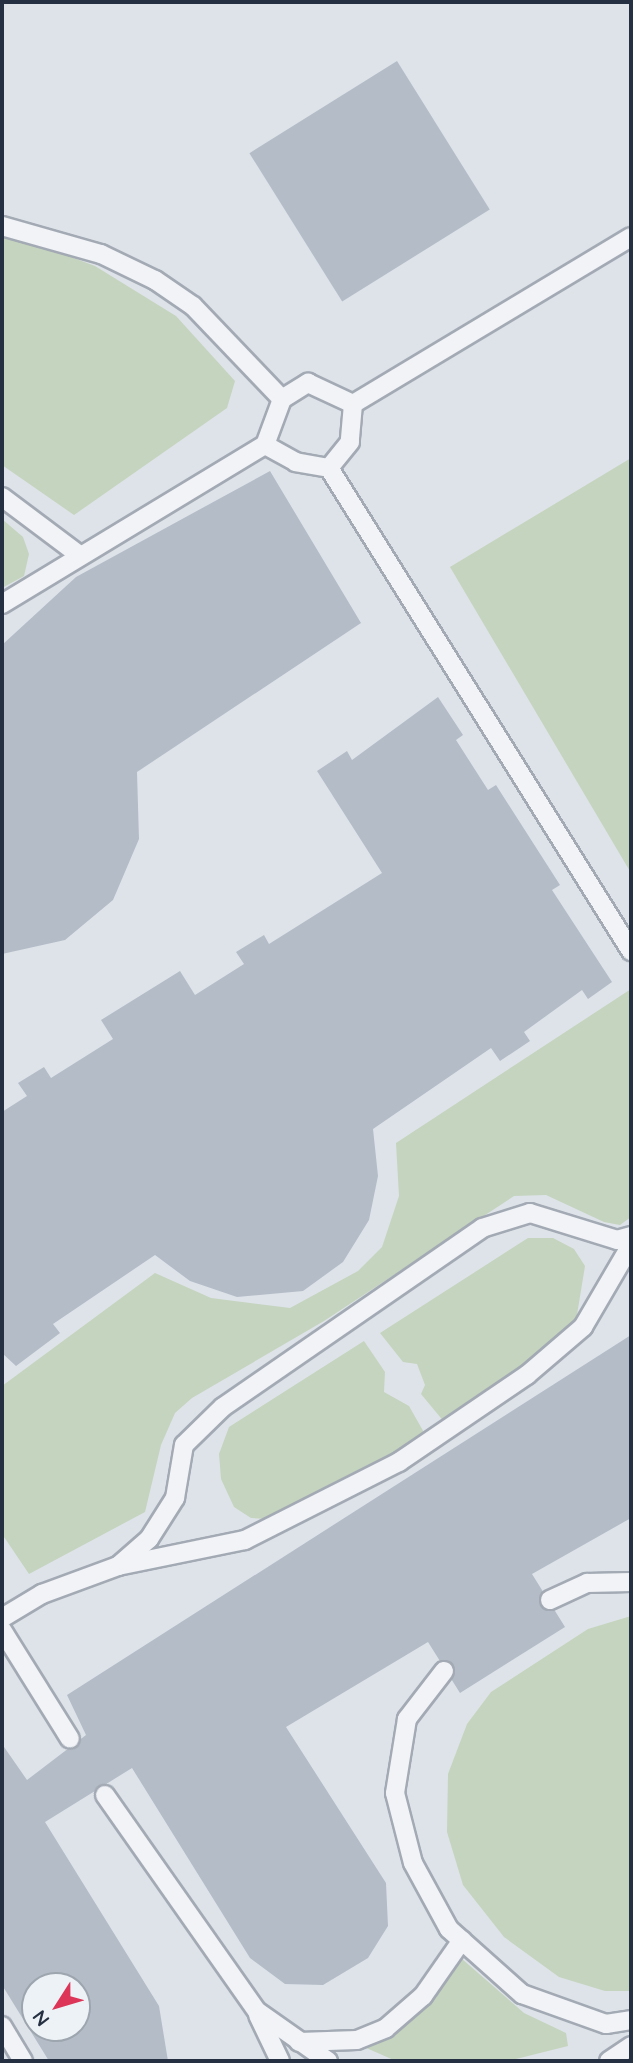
<!DOCTYPE html>
<html>
<head>
<meta charset="utf-8">
<style>
	body { margin:0 }
	#map { position:relative; width:633px; height:2063px; overflow:hidden; background:#dee3e9; font-family:Quicksand,sans-serif }
	div>[style] { position:absolute }
	[style*='--x'] { left:calc(var(--x)*1px); top:calc(var(--y)*1px); width:calc(var(--w)*1px); rotate:calc(var(--a)*1deg) }
	.green>* { inset:0; background:#c5d4be }
	.building>* { inset:0; background:#b4bcc7; transform-origin:0 0 }
	.roads { filter:drop-shadow(2px 0 #a3aab4) drop-shadow(-2px 0 #a3aab4) drop-shadow(0 2px #a3aab4) drop-shadow(0 -2px #a3aab4) }
	.service>* { height:18px; margin:-9px; padding:0 9px; transform-origin:9px; border-radius:9px; background:#f1f3f7 }
	span { translate:-50% -50%; white-space:nowrap; text-align:center; line-height:1.15; -webkit-text-stroke:6px #edf2f6; paint-order:stroke }
	.frame { position:absolute; inset:0; border:4px solid #253142; pointer-events:none }
	.north { position:absolute; left:21px; top:1972px; width:70px; height:70px; box-sizing:border-box; background:#edf2f6; border:2px solid #9da5ae; border-radius:50%; rotate:233deg; font-size:19px; font-weight:700; line-height:28px; text-align:center; color:#253142 }
	.north::after { content:''; display:block; margin:auto; width:24px; height:32px; background:#dc3558; clip-path:polygon(50% 0,100% 100%,50% 72%,0 100%) }
</style>
</head>
<body>
<div id="map">
	<div class="green">
		<div style="clip-path:polygon(2px 231px,95px 266px,176px 316px,235px 381px,227px 408px,74px 515px,2px 465px)"></div>
		<div style="clip-path:polygon(631px 458px,631px 873px,450px 567px)"></div>
		<div style="clip-path:polygon(2px 519px,23px 537px,29px 554px,24px 576px,2px 588px)"></div>
		<div style="clip-path:polygon(631px 989px,631px 1217px,620px 1225px,604px 1222px,546px 1195px,514px 1196px,324px 1321px,192px 1398px,175px 1413px,161px 1445px,145px 1512px,29px 1574px,2px 1534px,2px 1386px,155px 1273px,211px 1298px,290px 1308px,358px 1271px,382px 1247px,399px 1196px,396px 1143px)"></div>
		<div style="clip-path:polygon(528px 1238px,553px 1238px,574px 1249px,585px 1266px,575px 1327px,445px 1423px,421px 1394px,425px 1385px,417px 1364px,403px 1362px,380px 1333px)"></div>
		<div style="clip-path:polygon(364px 1341px,385px 1372px,384px 1392px,409px 1406px,426px 1436px,283px 1520px,251px 1518px,234px 1507px,221px 1479px,219px 1454px,229px 1427px)"></div>
		<div style="clip-path:polygon(631px 1616px,631px 1991px,605px 1991px,559px 1977px,504px 1937px,463px 1885px,447px 1832px,448px 1774px,467px 1724px,491px 1692px,588px 1629px)"></div>
		<div style="clip-path:polygon(454px 1952px,524px 2013px,566px 2033px,568px 2046px,508px 2061px,396px 2061px,355px 2043px,409px 2011px)"></div>
	</div>
	<div class="building">
		<div style="left:397px;top:61px;width:175px;height:174px;rotate:58deg"></div>
		<div style="clip-path:polygon(270px 471px,361px 623px,137px 772px,139px 839px,113px 900px,65px 940px,2px 954px,2px 645px,76px 577px)"></div>
		<div style="clip-path:polygon(438px 697px,463px 735px,456px 740px,488px 790px,496px 785px,560px 885px,552px 890px,612px 982px,588px 999px,582px 990px,524px 1032px,530px 1041px,500px 1061px,491px 1048px,373px 1129px,378px 1176px,369px 1220px,343px 1262px,303px 1291px,237px 1297px,190px 1281px,155px 1255px,53px 1324px,60px 1333px,16px 1366px,2px 1353px,2px 1112px,27px 1096px,18px 1083px,44px 1067px,51px 1078px,113px 1039px,101px 1020px,180px 971px,195px 995px,244px 964px,236px 952px,264px 935px,269px 944px,382px 873px,317px 771px,347px 751px,352px 760px)"></div>
		<div style="clip-path:polygon(evenodd,631px 1335px,631px 1518px,532px 1574px,565px 1627px,460px 1693px,428px 1642px,286px 1727px,386px 1883px,388px 1926px,368px 1958px,323px 1985px,285px 1984px,250px 1958px,132px 1768px,45px 1822px,159px 2006px,168px 2061px,49px 2061px,2px 1985px,2px 1744px,27px 1780px,86px 1735px,67px 1695px,631px 1335px,35px 1986px,77px 1986px,77px 2028px,35px 2028px,35px 1986px)"></div>
	</div>
	<div class="roads">
		<div class="service">
			<div style="--x:2;--y:226;--w:103;--a:15.8"></div>
			<div style="--x:101;--y:254;--w:60;--a:25.7"></div>
			<div style="--x:155;--y:280;--w:46;--a:34.4"></div>
			<div style="--x:193;--y:306;--w:129;--a:46.3"></div>
			<div style="--x:353;--y:404;--w:324;--a:-31"></div>
			<div style="--x:329;--y:468;--w:570;--a:57.98"></div>
			<div style="--x:2;--y:497;--w:95;--a:36.9"></div>
			<div style="--x:2;--y:604;--w:307;--a:-31.2"></div>
			<div style="--x:265;--y:445;--w:49;--a:-69.7"></div>
			<div style="--x:282;--y:399;--w:31;--a:-32"></div>
			<div style="--x:308;--y:383;--w:50;--a:25"></div>
			<div style="--x:353;--y:404;--w:38;--a:95"></div>
			<div style="--x:350;--y:442;--w:33;--a:129"></div>
			<div style="--x:329;--y:468;--w:34;--a:-170"></div>
			<div style="--x:296;--y:462;--w:35;--a:-151"></div>
			<div style="--x:118;--y:1566;--w:41;--a:-41.1"></div>
			<div style="--x:149;--y:1539;--w:49;--a:-57.6"></div>
			<div style="--x:175;--y:1498;--w:54;--a:-80.4"></div>
			<div style="--x:184;--y:1445;--w:54;--a:-44.3"></div>
			<div style="--x:223;--y:1407;--w:315;--a:-34.6"></div>
			<div style="--x:482;--y:1228;--w:50;--a:-17.4"></div>
			<div style="--x:530;--y:1213;--w:91;--a:17.2"></div>
			<div style="--x:617;--y:1240;--w:15;--a:-16"></div>
			<div style="--x:550;--y:1600;--w:41;--a:-24.7"></div>
			<div style="--x:587;--y:1583;--w:44;--a:-1.3"></div>
			<div style="--x:2;--y:1618;--w:47;--a:-31"></div>
			<div style="--x:42;--y:1594;--w:81;--a:-20.2"></div>
			<div style="--x:118;--y:1566;--w:130;--a:-11.6"></div>
			<div style="--x:245;--y:1540;--w:173;--a:-26.9"></div>
			<div style="--x:399;--y:1462;--w:155;--a:-34.2"></div>
			<div style="--x:527;--y:1375;--w:74;--a:-40.6"></div>
			<div style="--x:583;--y:1327;--w:95;--a:-59.7"></div>
			<div style="--x:2;--y:1630;--w:128;--a:58"></div>
			<div style="--x:444;--y:1671;--w:61;--a:127.6"></div>
			<div style="--x:407;--y:1719;--w:75;--a:99.2"></div>
			<div style="--x:395;--y:1793;--w:72;--a:75.6"></div>
			<div style="--x:413;--y:1863;--w:75;--a:61.4"></div>
			<div style="--x:449;--y:1929;--w:98;--a:41.7"></div>
			<div style="--x:522;--y:1994;--w:89;--a:19.7"></div>
			<div style="--x:606;--y:2024;--w:25;--a:-9"></div>
			<div style="--x:105;--y:1795;--w:264;--a:54.9"></div>
			<div style="--x:257;--y:2011;--w:87;--a:35.2"></div>
			<div style="--x:258;--y:2015;--w:51;--a:64.4"></div>
			<div style="--x:2;--y:2026;--w:41;--a:59"></div>
			<div style="--x:299;--y:2042;--w:58;--a:-2"></div>
			<div style="--x:357;--y:2040;--w:31;--a:-22"></div>
			<div style="--x:386;--y:2028;--w:49;--a:-40.9"></div>
			<div style="--x:423;--y:1996;--w:68;--a:-55.1"></div>
			<div style="--x:609;--y:2061;--w:27;--a:-34"></div>
		</div>
	</div>
	<div class="frame"></div>
	<div class="north">N</div>
</div>
</body>
</html>
